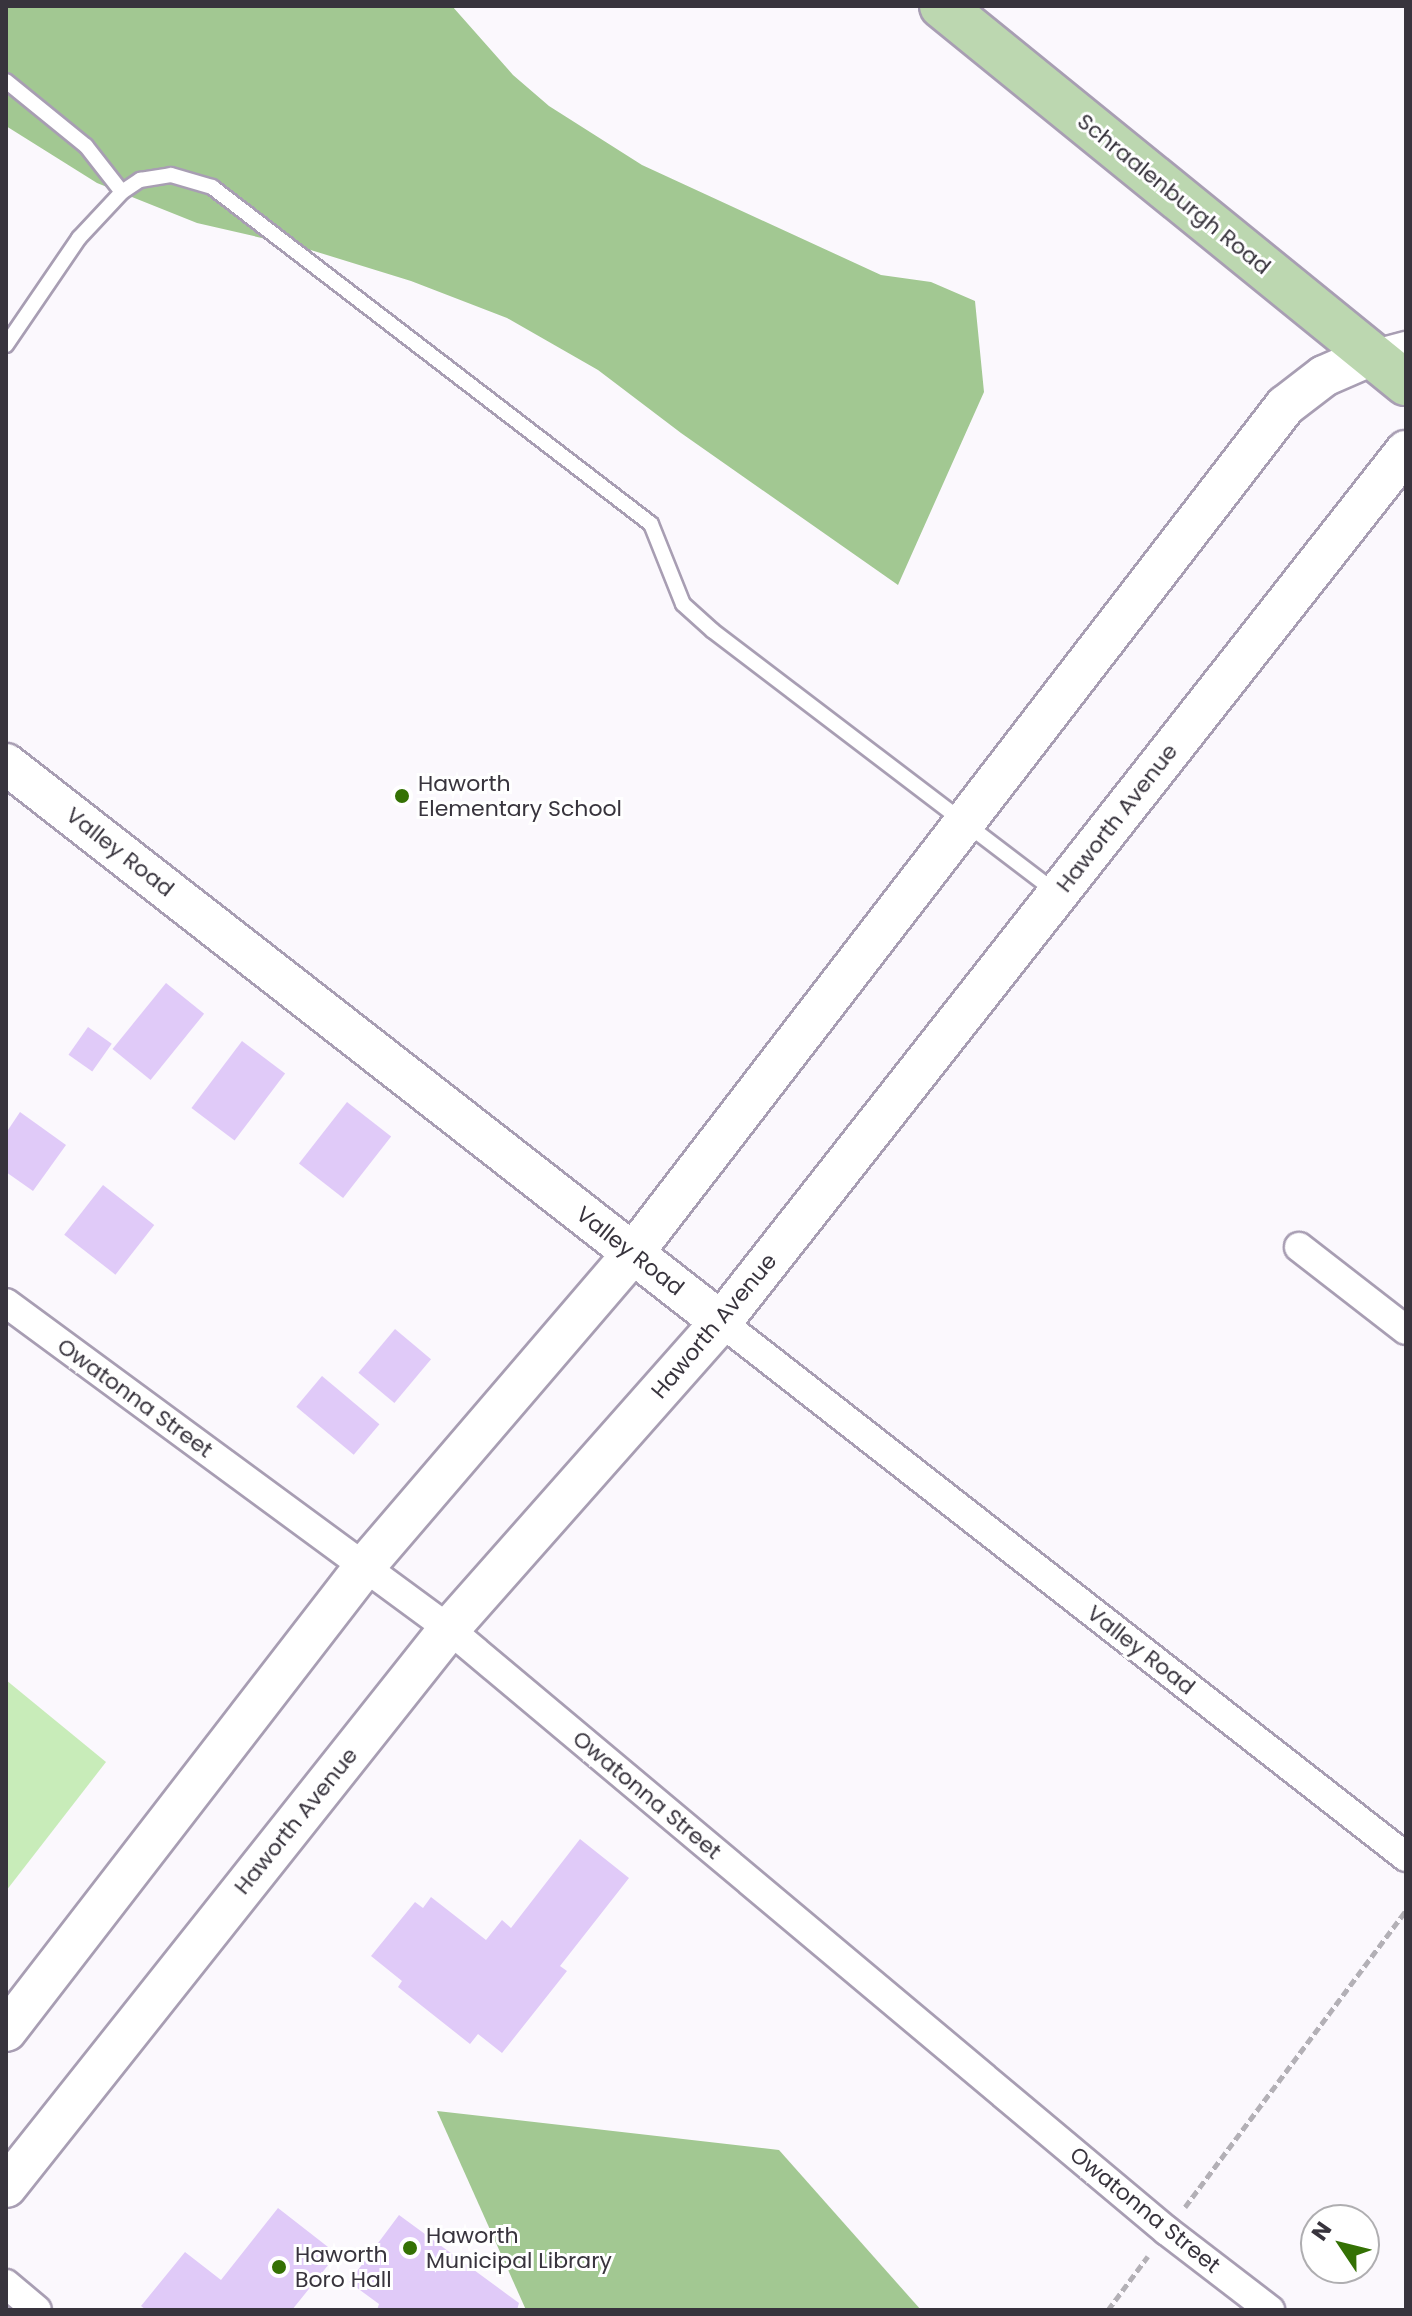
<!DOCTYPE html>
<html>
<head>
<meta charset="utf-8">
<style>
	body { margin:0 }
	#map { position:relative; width:1412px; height:2316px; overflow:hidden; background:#fbf8fd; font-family:Poppins,sans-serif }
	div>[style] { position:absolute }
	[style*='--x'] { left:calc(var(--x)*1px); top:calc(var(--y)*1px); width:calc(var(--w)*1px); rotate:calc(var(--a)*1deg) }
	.green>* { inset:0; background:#c8ecb9 }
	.forest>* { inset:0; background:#a2c892 }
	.building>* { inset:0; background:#e0caf8; transform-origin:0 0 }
	.path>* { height:5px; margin-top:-2.5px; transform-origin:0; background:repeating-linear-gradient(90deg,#b3b0b6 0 8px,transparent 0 12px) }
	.roads { filter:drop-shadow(2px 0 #a89eb3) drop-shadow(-2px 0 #a89eb3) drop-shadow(0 2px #a89eb3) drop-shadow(0 -2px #a89eb3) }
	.lane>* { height:14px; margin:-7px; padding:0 7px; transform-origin:7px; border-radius:7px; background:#fff }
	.street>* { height:28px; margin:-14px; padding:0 14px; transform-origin:14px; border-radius:14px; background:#fff }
	.secondary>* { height:40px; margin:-20px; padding:0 20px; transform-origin:20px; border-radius:20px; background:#fff }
	.primary>* { height:44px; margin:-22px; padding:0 22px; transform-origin:22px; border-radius:22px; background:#bcd7b0 }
	.dots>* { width:22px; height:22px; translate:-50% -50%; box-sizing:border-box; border:4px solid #fff; border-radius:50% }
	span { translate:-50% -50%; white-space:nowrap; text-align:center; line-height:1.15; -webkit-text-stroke:6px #fff; paint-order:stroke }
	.street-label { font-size:22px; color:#38343d }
	.poi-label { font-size:22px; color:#38343d }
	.left { translate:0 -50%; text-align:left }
	.frame { position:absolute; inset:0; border:8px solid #38343d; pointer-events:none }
	.north { position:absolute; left:1300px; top:2204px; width:80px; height:80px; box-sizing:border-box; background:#fff; border:2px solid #afaeb1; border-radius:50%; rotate:305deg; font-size:22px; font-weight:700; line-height:32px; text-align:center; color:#38343d }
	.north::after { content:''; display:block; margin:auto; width:28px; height:36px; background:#347104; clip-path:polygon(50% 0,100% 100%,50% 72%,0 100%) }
</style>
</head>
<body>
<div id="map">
	<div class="green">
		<div style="clip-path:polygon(6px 1680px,106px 1762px,6px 1891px)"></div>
	</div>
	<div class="forest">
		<div style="clip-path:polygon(6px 6px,452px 6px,513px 75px,549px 106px,642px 165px,881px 275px,931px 282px,975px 301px,984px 392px,898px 585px,681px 433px,598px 370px,507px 318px,411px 281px,301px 247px,197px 223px,97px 183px,6px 126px)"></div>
		<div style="clip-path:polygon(437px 2111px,779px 2150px,921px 2310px,526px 2310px)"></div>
	</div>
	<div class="building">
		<div style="left:166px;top:983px;width:49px;height:85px;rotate:39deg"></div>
		<div style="left:88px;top:1027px;width:29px;height:34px;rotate:35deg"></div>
		<div style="left:242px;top:1041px;width:54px;height:84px;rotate:37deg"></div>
		<div style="left:347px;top:1102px;width:56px;height:78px;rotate:38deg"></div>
		<div style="clip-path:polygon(20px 1112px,66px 1145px,33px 1191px,6px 1172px,6px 1133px)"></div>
		<div style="left:103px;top:1185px;width:65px;height:63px;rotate:38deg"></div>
		<div style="left:395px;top:1329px;width:47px;height:57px;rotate:40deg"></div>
		<div style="left:322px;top:1376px;width:75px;height:40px;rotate:40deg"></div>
		<div style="clip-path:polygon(580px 1839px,629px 1878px,560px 1966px,567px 1971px,502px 2053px,478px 2034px,470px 2044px,398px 1987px,402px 1981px,371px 1956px,415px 1902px,423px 1908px,431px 1897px,486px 1940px,502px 1920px,511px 1928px)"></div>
		<div style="clip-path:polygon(278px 2208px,337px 2254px,292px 2310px,146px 2310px,141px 2306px,185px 2252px,221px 2280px)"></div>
		<div style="clip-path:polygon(399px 2215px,519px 2303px,517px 2310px,377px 2310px,379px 2304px,349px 2282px)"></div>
	</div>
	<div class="path">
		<div style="--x:1185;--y:2207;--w:370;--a:-53.3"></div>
		<div style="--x:1108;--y:2310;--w:67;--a:-53.5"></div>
	</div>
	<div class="roads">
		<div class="lane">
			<div style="--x:6;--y:81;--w:103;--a:39.1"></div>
			<div style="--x:86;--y:146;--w:58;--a:52"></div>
			<div style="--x:6;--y:345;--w:130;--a:-55.7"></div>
			<div style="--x:79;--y:238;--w:63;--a:-46.9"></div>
			<div style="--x:122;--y:192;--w:22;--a:-34"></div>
			<div style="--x:140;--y:180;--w:31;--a:-9"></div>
			<div style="--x:171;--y:175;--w:43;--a:16.3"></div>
			<div style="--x:212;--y:187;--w:553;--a:37.51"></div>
			<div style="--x:651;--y:524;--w:86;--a:68.2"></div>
			<div style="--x:683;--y:604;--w:40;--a:42"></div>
			<div style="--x:713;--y:631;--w:431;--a:37.3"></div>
		</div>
		<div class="street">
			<div style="--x:1372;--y:355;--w:35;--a:-15"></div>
			<div style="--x:1299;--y:1247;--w:135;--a:37.8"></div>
			<div style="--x:6;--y:1303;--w:550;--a:36.35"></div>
			<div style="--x:449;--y:1629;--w:937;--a:39.98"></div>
			<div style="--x:1167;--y:2231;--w:130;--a:37.5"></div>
			<div style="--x:721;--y:1322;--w:869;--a:37.99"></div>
			<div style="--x:6;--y:2284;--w:40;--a:40"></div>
		</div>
		<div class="secondary">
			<div style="--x:6;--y:764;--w:907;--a:37.97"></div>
			<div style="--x:6;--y:2031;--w:587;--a:-52.33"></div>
			<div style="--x:365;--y:1566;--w:412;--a:-49.4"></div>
			<div style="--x:633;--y:1253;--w:1069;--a:-52.41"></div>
			<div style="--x:1285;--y:406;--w:49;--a:-37.6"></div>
			<div style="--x:1324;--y:376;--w:52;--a:-23.6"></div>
			<div style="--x:6;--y:2187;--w:712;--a:-51.55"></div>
			<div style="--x:449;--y:1629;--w:410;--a:-48.5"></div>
			<div style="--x:721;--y:1322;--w:1108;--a:-51.82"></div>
		</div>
		<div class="primary">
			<div style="--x:942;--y:6;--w:598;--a:39.09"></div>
		</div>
	</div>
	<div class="dots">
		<div style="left:402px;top:796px;background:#347104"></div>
		<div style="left:410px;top:2248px;background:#347104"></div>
		<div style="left:279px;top:2267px;background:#347104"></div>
	</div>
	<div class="street-label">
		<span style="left:1174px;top:194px;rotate:39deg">Schraalenburgh Road</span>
		<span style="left:1117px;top:818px;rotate:-52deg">Haworth Avenue</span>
		<span style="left:120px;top:852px;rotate:38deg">Valley Road</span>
		<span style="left:630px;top:1251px;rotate:38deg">Valley Road</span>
		<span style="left:714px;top:1326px;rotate:-50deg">Haworth Avenue</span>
		<span style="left:135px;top:1398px;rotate:36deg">Owatonna Street</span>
		<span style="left:1141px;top:1650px;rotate:38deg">Valley Road</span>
		<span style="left:647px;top:1795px;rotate:40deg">Owatonna Street</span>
		<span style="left:296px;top:1821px;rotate:-51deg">Haworth Avenue</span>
		<span style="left:1145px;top:2210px;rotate:39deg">Owatonna Street</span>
	</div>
	<div class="poi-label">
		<span class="left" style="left:418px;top:796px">Haworth<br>Elementary School</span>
		<span class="left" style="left:426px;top:2248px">Haworth<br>Municipal Library</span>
		<span class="left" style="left:295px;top:2267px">Haworth<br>Boro Hall</span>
	</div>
	<div class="frame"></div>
	<div class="north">N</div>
</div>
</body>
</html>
